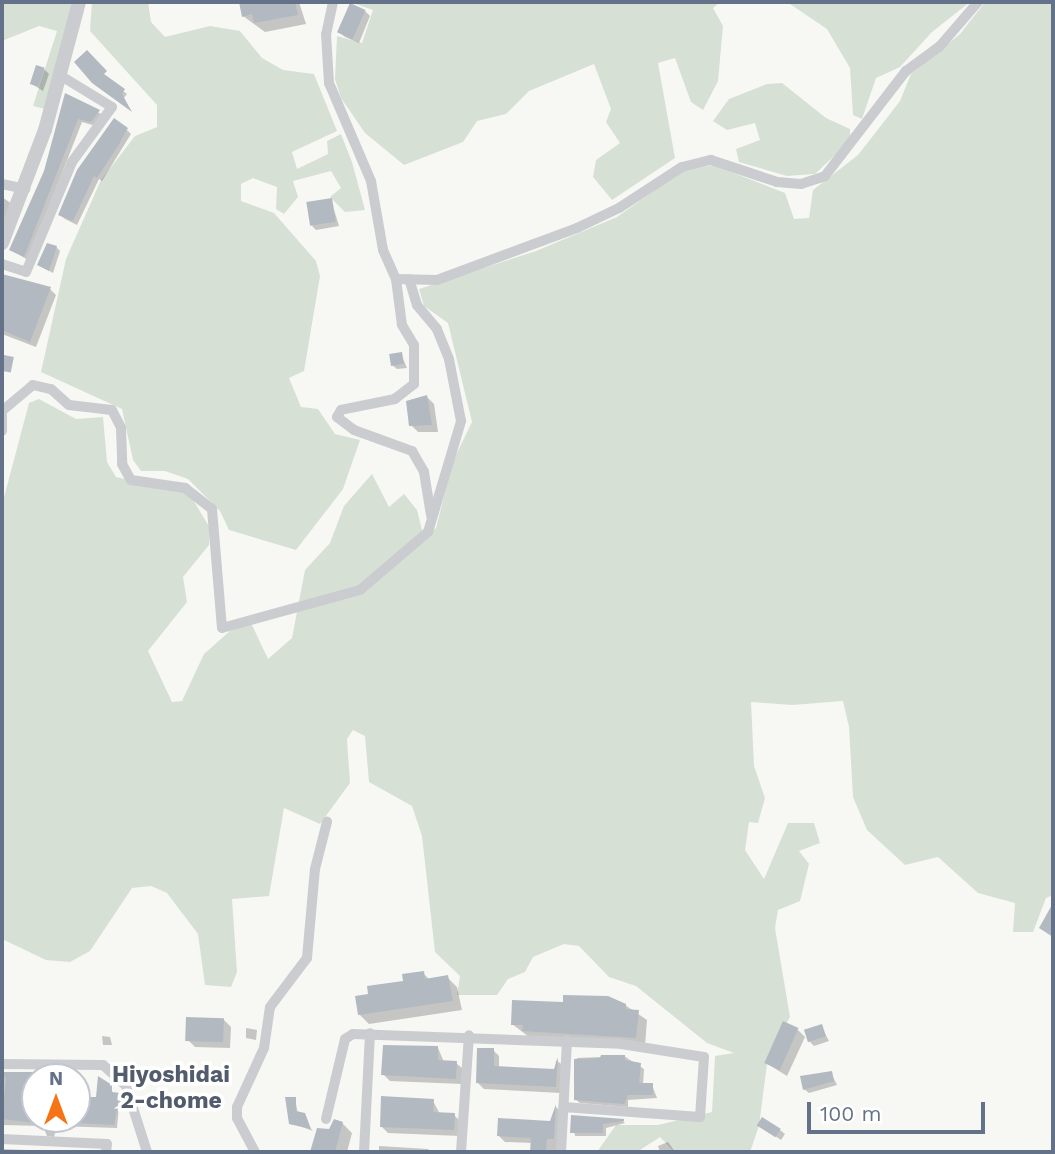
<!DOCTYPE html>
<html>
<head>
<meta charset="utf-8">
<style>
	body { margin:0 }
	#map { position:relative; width:1055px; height:1154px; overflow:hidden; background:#f7f8f4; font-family:"Work Sans",sans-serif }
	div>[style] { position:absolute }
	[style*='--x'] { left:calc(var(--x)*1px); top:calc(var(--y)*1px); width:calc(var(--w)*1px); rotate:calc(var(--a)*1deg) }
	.green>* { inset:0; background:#d7e0d5 }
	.shadow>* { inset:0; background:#0003 }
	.building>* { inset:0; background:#b3b9c1; transform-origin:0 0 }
	.minor>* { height:10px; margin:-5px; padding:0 5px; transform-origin:5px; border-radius:5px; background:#caccd0 }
	.tertiary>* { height:14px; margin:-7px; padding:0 7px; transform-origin:7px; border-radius:7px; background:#caccd0 }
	span { translate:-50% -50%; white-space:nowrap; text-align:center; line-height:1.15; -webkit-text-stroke:7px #fff; paint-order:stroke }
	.neighbourhood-label { font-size:23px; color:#525c6d; font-weight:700 }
	.frame { position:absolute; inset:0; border:4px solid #637189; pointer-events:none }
	.north { position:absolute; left:21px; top:1063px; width:70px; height:70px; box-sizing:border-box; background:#fff; border:2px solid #c1c6d0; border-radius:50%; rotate:0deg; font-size:19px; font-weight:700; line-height:28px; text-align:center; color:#637189 }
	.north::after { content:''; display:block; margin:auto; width:24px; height:32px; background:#f67416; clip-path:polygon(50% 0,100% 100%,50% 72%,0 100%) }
	.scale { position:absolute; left:807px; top:1102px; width:178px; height:32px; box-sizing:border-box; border:4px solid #637189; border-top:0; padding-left:9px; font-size:21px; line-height:24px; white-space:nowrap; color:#637189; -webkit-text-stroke:5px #fff; paint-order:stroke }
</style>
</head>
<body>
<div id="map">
	<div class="green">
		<div style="clip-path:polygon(2px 2px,74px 2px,45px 109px,33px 106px,57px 31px,39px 26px,2px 41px)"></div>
		<div style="clip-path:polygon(92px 2px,148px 2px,151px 22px,165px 37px,210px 26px,240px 31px,262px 58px,283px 70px,314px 74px,337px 131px,292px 152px,297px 169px,328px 154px,327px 141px,341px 134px,352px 162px,365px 210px,345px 212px,330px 197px,341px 188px,331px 171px,293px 181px,298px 197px,284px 214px,276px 209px,277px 187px,253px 178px,241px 184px,241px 201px,274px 213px,316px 261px,320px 276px,304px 371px,289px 378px,301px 407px,318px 409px,335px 434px,360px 440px,343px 489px,296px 550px,229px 530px,220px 511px,188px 479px,165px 471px,141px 471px,133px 460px,122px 409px,41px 372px,66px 259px,101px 180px,135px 136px,157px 127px,157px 105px,90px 31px)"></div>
		<div style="clip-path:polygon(350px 2px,720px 2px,713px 8px,723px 26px,718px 81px,703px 110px,691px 102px,675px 58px,658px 63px,675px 158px,612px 200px,593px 177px,596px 160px,620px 143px,606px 122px,611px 109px,594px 64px,529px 91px,506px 114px,477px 121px,463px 142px,404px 165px,365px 133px,341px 98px,335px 79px,337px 36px,362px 43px,373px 10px)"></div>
		<div style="clip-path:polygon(787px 2px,970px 2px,932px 32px,900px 67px,876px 78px,862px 119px,853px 115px,850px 68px,827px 29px)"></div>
		<div style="clip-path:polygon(985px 2px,1053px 2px,1053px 895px,1046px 898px,1033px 932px,1013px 932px,1015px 903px,978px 893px,938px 857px,905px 865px,867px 830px,853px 797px,849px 727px,843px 701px,792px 705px,751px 702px,754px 766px,765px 798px,758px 823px,749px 822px,745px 850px,764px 879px,788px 823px,814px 823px,820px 843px,799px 851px,809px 864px,800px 901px,778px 910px,775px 928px,790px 1017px,768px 1056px,759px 1126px,750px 1152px,674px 1152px,660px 1137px,637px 1152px,597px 1152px,616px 1125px,658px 1125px,712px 1112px,715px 1056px,734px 1053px,707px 1043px,636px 986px,609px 977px,579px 946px,564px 944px,533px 957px,525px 972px,508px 979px,497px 995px,457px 995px,460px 976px,435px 952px,422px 836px,412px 806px,369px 782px,365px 736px,353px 730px,347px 739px,350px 783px,320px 824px,284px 808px,269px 896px,232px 899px,237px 972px,231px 987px,205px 985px,198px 934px,167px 893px,151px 886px,132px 888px,90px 951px,70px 962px,46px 960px,2px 939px,2px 505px,29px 403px,39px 399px,76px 419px,103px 417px,107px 462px,116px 477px,189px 493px,210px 528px,209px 545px,183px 577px,187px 602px,148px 651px,172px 702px,182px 701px,204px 654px,230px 631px,251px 623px,268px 659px,292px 638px,305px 570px,330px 543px,344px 506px,372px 474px,389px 507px,404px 494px,417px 510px,424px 538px,436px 528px,453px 461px,472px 422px,448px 323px,424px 306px,419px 289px,536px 251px,617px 217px,682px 171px,713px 165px,785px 193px,794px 219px,809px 218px,813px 190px,858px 155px,900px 101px,911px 74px,960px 34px)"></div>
		<div style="clip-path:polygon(782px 83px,826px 118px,850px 129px,850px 141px,815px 174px,787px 176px,739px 162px,736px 149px,760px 140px,755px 123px,727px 130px,713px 121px,729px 99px,767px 84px)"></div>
	</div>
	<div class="shadow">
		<div style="clip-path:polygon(241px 2px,299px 2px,306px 24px,265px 32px,243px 16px)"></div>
		<div style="clip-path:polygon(365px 11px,370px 16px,359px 43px,345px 37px,340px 33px)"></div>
		<div style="clip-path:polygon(87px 52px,106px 78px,127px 94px,124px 98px,97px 86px)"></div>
		<div style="clip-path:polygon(44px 69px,49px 74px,43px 91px,32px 84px)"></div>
		<div style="clip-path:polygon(66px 95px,103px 115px,96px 126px,82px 122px,28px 260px,11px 250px,46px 171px)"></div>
		<div style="clip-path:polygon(127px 130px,131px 134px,102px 181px,99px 179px,77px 225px,65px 219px,60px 215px)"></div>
		<div style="clip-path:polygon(2px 197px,12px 204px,2px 230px)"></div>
		<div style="clip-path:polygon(331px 200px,339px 226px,316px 230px,312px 226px)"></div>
		<div style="clip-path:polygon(56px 247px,60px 251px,53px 273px,39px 265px)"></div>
		<div style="clip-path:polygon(2px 275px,50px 289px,56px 295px,36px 347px,2px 334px)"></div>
		<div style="clip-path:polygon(401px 354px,407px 368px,397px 369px,392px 365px)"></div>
		<div style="clip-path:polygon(427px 397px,434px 404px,438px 432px,418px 432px,411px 425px)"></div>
		<div style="clip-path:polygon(423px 973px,430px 980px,447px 977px,457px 987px,462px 1010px,369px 1024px,359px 1014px)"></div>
		<div style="clip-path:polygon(625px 1005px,647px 1020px,645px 1046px,533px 1040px,512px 1024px)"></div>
		<div style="clip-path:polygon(223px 1019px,231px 1027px,230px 1048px,195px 1047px,188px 1040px)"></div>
		<div style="clip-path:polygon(821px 1026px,829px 1041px,814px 1046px,810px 1042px)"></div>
		<div style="clip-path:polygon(246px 1028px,257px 1030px,256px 1040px,246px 1038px)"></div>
		<div style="clip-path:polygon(798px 1030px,805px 1037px,787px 1076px,766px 1063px)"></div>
		<div style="clip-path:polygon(102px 1036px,110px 1037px,112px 1045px,103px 1045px)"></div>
		<div style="clip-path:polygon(438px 1048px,444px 1062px,456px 1063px,463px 1069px,462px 1084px,390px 1081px,383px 1074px)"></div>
		<div style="clip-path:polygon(493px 1050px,499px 1056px,499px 1068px,555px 1071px,556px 1060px,561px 1064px,561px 1093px,484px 1089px,478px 1083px)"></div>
		<div style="clip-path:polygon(624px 1056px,644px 1069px,643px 1085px,652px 1085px,657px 1098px,628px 1100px,628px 1107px,580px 1103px,575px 1099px,577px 1058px)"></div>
		<div style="clip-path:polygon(831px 1073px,837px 1085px,809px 1093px,804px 1089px)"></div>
		<div style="clip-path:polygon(2px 1074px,55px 1077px,35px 1077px,35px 1119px,77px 1119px,77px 1108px,98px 1098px,99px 1080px,125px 1103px,119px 1105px,117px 1128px,57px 1126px,54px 1137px,47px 1136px,43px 1126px,2px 1125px)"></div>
		<div style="clip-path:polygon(295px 1099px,298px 1114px,313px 1131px,291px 1123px)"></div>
		<div style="clip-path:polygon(433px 1101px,440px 1114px,454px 1115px,461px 1122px,460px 1136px,388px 1133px,381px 1126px)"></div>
		<div style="clip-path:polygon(556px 1107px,561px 1112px,560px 1152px,532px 1152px,533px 1143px,505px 1142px,499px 1136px,551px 1123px)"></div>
		<div style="clip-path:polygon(572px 1117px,623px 1121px,625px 1123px,606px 1128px,606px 1136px,575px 1136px)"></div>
		<div style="clip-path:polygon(342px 1123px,352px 1133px,347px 1152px,312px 1152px,318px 1130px,330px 1131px)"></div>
		<div style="clip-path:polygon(760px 1126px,780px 1130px,785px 1134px,781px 1140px)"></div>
		<div style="clip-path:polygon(668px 1142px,675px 1152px,660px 1152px,658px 1146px)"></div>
		<div style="clip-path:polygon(379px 1146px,428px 1149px,431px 1152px,379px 1152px)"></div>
		<div style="clip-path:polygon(2px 1149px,78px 1152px,2px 1152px)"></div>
	</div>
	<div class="building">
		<div style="clip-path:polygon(239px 2px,295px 2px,298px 15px,254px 23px,252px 14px,242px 17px)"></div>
		<div style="left:350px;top:3px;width:17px;height:32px;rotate:24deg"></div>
		<div style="clip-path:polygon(87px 50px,107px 71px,104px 74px,125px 89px,122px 94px,132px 112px,92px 83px,74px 62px)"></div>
		<div style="left:36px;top:65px;width:9px;height:20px;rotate:18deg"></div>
		<div style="clip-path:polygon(65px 93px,100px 110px,91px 122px,78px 119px,24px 257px,9px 250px,44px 171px)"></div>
		<div style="clip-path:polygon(114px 118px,128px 128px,118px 146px,97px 178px,94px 176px,73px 221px,58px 215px,77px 170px)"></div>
		<div style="left:332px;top:198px;width:24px;height:26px;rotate:81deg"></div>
		<div style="clip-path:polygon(47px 243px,57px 246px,49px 271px,37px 265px)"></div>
		<div style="clip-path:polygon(2px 274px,51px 287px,30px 342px,2px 330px)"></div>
		<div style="left:402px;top:352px;width:12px;height:13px;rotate:81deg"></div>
		<div style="left:4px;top:355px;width:10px;height:16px;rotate:11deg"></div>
		<div style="clip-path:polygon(427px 395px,432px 425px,409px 426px,406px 401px)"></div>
		<div style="clip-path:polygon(1053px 903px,1053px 937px,1039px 928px)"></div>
		<div style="clip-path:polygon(424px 971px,425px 979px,448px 975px,453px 1001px,358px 1015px,355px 996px,368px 994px,367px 986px,403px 981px,402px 974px)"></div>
		<div style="clip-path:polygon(563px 995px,608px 996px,626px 1004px,626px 1009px,639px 1010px,636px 1038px,522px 1031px,523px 1025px,511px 1025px,512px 1000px,563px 1002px)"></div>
		<div style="left:186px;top:1017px;width:38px;height:24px;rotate:2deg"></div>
		<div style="left:783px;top:1021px;width:17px;height:46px;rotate:24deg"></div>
		<div style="left:822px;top:1024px;width:13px;height:19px;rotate:72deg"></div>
		<div style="clip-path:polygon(383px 1045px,438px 1046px,438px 1060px,457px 1061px,456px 1079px,381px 1075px)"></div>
		<div style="clip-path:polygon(477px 1048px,494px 1048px,494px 1066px,554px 1069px,558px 1057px,556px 1087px,476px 1083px)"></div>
		<div style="clip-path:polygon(601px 1055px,625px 1055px,625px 1060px,641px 1063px,639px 1083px,653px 1083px,653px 1095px,628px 1095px,624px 1104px,574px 1100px,574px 1059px,600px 1058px)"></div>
		<div style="clip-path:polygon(832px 1071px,834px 1081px,803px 1090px,800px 1076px)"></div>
		<div style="clip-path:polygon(2px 1072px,35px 1072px,35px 1123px,2px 1119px,6px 1079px)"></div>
		<div style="clip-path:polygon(98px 1076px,112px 1085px,112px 1092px,120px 1093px,114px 1125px,77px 1123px,77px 1097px,96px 1097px)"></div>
		<div style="clip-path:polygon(381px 1096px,434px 1099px,433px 1112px,455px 1113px,454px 1130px,380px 1127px)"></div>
		<div style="clip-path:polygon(285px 1097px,296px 1097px,296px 1111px,305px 1113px,311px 1129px,289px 1124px)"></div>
		<div style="clip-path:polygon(556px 1104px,554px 1139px,547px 1139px,546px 1152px,530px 1152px,531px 1138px,497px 1136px,498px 1118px,550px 1121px)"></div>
		<div style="clip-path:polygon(571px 1115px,624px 1119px,624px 1121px,603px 1124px,603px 1133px,570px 1133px)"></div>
		<div style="left:762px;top:1117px;width:22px;height:10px;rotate:32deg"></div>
		<div style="clip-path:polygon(334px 1119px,343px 1122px,335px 1152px,310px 1152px,317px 1128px,329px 1129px)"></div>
	</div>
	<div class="minor">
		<div style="--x:333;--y:2;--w:33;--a:102"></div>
		<div style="--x:326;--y:34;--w:49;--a:86.5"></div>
		<div style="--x:329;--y:83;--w:107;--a:66.8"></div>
		<div style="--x:371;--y:181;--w:70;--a:80.1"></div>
		<div style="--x:383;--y:250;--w:32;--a:66"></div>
		<div style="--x:396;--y:279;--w:41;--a:1.4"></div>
		<div style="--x:437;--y:280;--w:149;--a:-20.4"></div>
		<div style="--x:577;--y:228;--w:47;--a:-25.5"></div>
		<div style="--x:619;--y:208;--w:75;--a:-33.1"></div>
		<div style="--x:682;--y:167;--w:30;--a:-14"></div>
		<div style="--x:711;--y:160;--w:70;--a:18.4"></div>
		<div style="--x:777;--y:182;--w:24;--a:5"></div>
		<div style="--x:801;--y:184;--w:25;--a:-18"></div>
		<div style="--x:825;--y:176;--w:133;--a:-52.4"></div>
		<div style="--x:906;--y:71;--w:42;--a:-36.3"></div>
		<div style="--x:940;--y:46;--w:58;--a:-49.2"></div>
		<div style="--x:2;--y:184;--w:24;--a:12"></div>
		<div style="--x:2;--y:264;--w:25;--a:18"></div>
		<div style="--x:26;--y:272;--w:119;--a:-67.3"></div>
		<div style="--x:72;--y:162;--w:68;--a:-54"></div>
		<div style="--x:112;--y:107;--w:60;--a:-148.7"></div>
		<div style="--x:396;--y:279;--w:46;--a:82.6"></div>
		<div style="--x:402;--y:325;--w:23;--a:59"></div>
		<div style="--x:414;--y:345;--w:39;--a:90"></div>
		<div style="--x:414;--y:384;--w:24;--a:142"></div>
		<div style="--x:395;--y:399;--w:55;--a:168.5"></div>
		<div style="--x:341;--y:410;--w:8;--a:120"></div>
		<div style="--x:337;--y:417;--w:21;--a:37"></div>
		<div style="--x:354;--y:430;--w:62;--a:19.9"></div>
		<div style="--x:412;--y:451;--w:24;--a:60"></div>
		<div style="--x:424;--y:472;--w:44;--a:80.8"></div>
		<div style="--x:2;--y:411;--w:40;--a:-40"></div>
		<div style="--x:33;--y:385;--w:18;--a:13"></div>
		<div style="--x:51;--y:389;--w:24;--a:42"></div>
		<div style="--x:69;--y:405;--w:43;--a:6.6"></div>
		<div style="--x:112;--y:410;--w:20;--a:63"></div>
		<div style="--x:121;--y:428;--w:36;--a:88"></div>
		<div style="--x:122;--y:464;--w:18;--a:61"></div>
		<div style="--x:131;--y:480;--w:55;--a:8.4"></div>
		<div style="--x:185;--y:488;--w:34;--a:38"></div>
		<div style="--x:212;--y:509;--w:119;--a:85.2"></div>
		<div style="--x:222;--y:628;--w:143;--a:-15.4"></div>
		<div style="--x:360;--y:590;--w:89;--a:-40.5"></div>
		<div style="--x:428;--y:532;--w:116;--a:-73.4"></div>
		<div style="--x:461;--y:421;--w:63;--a:-101"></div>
		<div style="--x:449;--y:359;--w:32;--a:-112"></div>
		<div style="--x:437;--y:329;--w:31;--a:-130"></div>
		<div style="--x:417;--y:305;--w:27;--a:-107"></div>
		<div style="--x:2;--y:414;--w:17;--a:90"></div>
		<div style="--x:2;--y:1064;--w:101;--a:0.6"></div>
		<div style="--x:103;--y:1065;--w:31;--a:42"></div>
		<div style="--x:126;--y:1086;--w:69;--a:72.3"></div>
		<div style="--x:326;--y:1119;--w:82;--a:-76.6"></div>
		<div style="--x:345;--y:1039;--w:9;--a:-32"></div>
		<div style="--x:353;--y:1034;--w:268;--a:2.1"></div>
		<div style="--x:621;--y:1044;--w:84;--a:8.9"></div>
		<div style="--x:704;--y:1057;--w:60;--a:93.8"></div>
		<div style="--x:700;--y:1117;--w:137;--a:-175.8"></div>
		<div style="--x:2;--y:1139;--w:105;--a:2.7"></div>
		<div style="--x:107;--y:1144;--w:8;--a:97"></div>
		<div style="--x:255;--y:1152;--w:38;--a:-118"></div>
		<div style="--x:237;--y:1118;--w:11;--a:-90"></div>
		<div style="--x:237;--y:1107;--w:65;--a:-65.4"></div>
		<div style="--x:264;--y:1048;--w:41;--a:-81.7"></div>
		<div style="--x:270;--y:1007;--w:61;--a:-52.9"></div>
		<div style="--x:307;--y:958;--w:89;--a:-84.9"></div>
		<div style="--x:315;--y:869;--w:49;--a:-75.7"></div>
		<div style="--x:364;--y:1152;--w:119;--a:-87.1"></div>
		<div style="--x:461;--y:1152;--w:117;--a:-86.1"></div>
		<div style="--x:561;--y:1152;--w:112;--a:-86.9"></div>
	</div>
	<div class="tertiary">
		<div style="--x:2;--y:243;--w:121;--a:-69.2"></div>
		<div style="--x:45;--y:130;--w:132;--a:-75.1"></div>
	</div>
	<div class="neighbourhood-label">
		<span style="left:171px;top:1088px">Hiyoshidai<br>2-chome</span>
	</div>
	<div class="frame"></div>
	<div class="north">N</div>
	<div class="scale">100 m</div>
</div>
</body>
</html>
